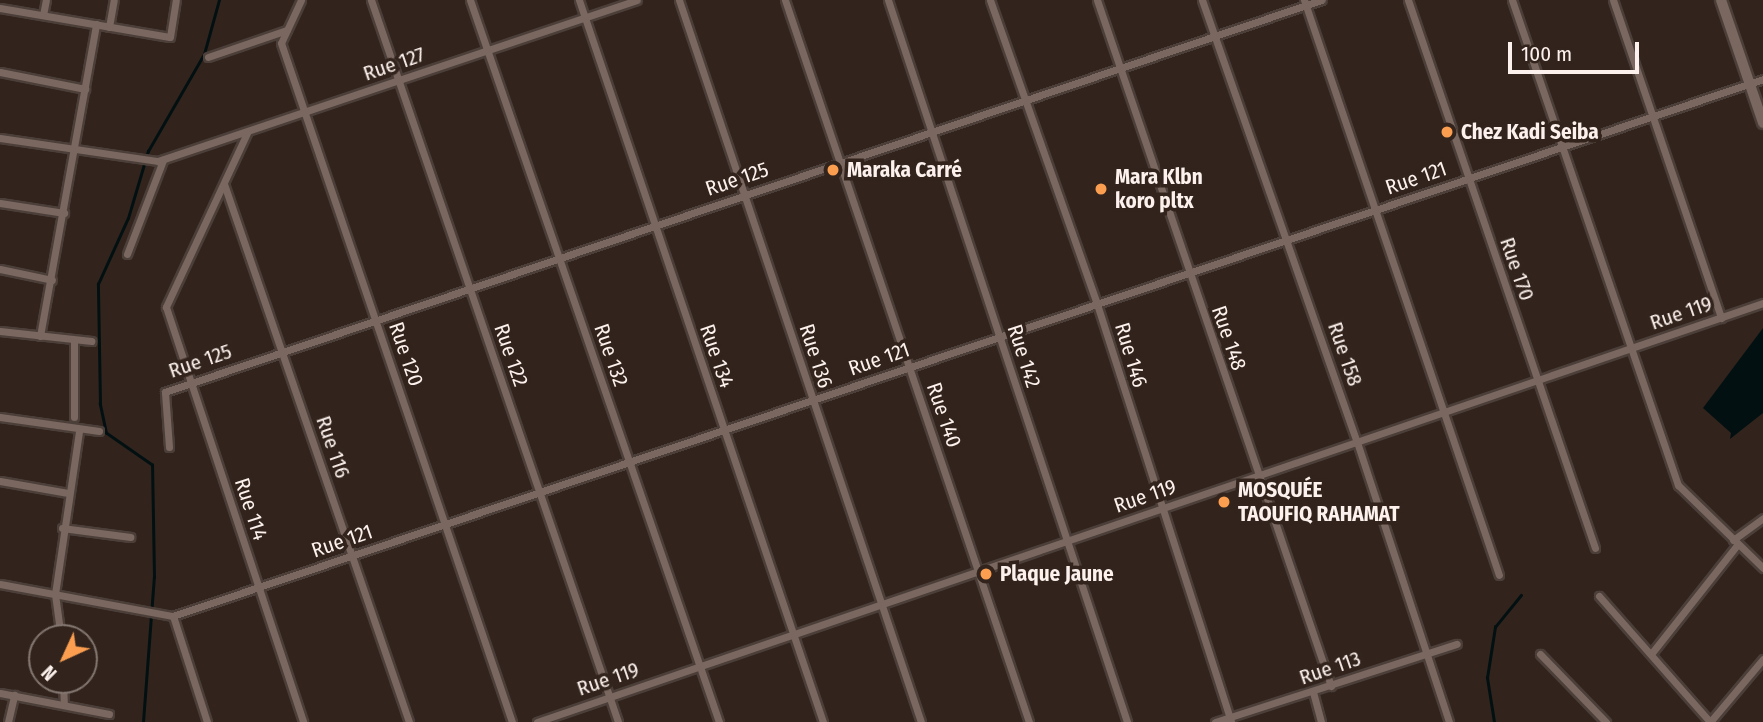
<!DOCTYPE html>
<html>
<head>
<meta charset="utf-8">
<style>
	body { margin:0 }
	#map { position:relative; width:1763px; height:722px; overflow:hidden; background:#32241d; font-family:"Fira Sans Condensed",sans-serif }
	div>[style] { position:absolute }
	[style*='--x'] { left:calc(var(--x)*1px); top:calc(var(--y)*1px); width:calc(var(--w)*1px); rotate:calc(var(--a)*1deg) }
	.water>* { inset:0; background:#031012 }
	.stream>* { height:2.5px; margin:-1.25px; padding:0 1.25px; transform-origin:1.25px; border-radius:1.25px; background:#031012 }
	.roads { filter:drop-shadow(2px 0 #4c3f3a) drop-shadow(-2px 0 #4c3f3a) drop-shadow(0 2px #4c3f3a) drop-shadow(0 -2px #4c3f3a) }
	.street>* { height:7px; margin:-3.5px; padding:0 3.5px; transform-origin:3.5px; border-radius:3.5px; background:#7a6860 }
	.secondary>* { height:10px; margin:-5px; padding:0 5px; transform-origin:5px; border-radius:5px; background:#7a6860 }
	.dots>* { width:19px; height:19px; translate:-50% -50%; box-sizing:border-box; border:4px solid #32241d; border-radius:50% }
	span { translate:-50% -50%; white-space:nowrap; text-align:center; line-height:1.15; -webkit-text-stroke:7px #32241d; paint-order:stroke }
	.street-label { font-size:21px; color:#fcf1ed }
	.poi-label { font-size:21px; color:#fcf1ed; font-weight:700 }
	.left { translate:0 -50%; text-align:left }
	.north { position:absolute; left:28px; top:624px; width:70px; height:70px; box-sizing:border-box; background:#32241d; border:2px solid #837670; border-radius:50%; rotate:225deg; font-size:19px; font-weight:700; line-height:28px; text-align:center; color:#fcf1ed }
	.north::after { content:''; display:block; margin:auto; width:24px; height:32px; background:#fb9e50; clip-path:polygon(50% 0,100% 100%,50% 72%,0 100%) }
	.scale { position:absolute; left:1508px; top:42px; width:131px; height:32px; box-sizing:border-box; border:4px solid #fcf1ed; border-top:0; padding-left:9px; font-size:21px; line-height:24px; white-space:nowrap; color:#fcf1ed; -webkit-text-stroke:5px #32241d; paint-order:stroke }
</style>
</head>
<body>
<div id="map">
	<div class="water">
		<div style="clip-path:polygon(1763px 328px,1763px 413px,1730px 439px,1731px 433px,1703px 408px)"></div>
	</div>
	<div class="stream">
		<div style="--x:143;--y:722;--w:145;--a:-85.7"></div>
		<div style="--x:154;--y:577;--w:112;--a:-91"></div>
		<div style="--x:152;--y:465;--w:56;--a:-145.2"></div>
		<div style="--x:106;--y:433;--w:30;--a:-102"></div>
		<div style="--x:100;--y:404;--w:120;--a:-91"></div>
		<div style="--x:98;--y:284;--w:72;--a:-65.6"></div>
		<div style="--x:128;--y:218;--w:70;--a:-73.4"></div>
		<div style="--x:148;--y:151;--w:112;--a:-60"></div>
		<div style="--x:204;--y:54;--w:56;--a:-74.5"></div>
		<div style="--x:1494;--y:722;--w:45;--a:-99"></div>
		<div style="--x:1487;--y:678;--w:52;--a:-81.1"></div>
		<div style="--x:1495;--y:627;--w:41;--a:-50.9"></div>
	</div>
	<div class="roads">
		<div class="street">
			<div style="--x:301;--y:0;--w:47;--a:114.9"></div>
			<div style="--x:281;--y:43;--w:717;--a:71.21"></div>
			<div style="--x:371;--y:0;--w:763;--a:71.11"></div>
			<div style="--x:470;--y:0;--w:764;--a:70.97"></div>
			<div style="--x:579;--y:0;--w:762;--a:71.33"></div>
			<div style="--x:679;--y:0;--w:761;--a:71.47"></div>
			<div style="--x:785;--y:0;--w:762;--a:71.33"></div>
			<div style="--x:888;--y:0;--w:761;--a:71.68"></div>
			<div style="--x:990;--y:0;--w:322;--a:70.6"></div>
			<div style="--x:1097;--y:304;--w:439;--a:72.2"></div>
			<div style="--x:1097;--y:0;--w:725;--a:71.17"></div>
			<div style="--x:1202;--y:0;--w:468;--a:70.7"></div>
			<div style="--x:1357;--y:442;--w:295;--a:71.8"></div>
			<div style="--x:1304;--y:0;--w:607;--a:71.27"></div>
			<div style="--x:1408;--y:0;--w:579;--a:71.16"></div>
			<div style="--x:1512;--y:0;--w:513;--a:71.11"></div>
			<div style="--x:1678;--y:485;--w:119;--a:44.3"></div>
			<div style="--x:1613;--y:0;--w:336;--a:71.2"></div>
			<div style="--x:0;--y:8;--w:172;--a:9.7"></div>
			<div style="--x:170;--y:37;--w:37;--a:-81"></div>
			<div style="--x:43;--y:15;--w:15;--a:-79"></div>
			<div style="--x:109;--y:27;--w:27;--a:-80"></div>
			<div style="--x:208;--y:57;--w:83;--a:-18.9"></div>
			<div style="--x:0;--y:72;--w:87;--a:11.3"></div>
			<div style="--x:247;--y:133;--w:192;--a:115"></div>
			<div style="--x:166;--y:307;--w:437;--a:71.7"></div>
			<div style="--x:0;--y:138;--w:160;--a:8.3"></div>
			<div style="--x:158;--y:161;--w:505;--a:-18.58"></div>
			<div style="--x:224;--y:184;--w:569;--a:71.02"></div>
			<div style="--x:0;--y:203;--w:65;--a:8.9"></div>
			<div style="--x:127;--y:254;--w:101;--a:-69"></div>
			<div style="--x:0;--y:269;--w:53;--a:11.9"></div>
			<div style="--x:0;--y:331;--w:92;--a:6.3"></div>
			<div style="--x:40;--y:336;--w:317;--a:-79.8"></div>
			<div style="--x:0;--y:417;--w:100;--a:8"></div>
			<div style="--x:74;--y:417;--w:76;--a:-90"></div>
			<div style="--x:169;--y:447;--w:55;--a:-94.2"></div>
			<div style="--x:165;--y:392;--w:1221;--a:-18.73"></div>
			<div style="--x:0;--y:481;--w:69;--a:10"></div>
			<div style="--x:62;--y:528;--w:69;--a:7.5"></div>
			<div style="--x:1733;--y:540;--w:37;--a:-36"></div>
			<div style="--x:0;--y:584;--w:176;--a:10.5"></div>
			<div style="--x:173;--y:616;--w:1678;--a:-18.66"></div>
			<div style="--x:1599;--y:596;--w:168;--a:48.6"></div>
			<div style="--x:173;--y:616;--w:111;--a:72.2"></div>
			<div style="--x:61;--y:638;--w:44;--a:-97.8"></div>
			<div style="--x:55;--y:594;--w:165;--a:-81.6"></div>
			<div style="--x:1540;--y:654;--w:95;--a:45.9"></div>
			<div style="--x:1651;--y:654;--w:140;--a:-51.7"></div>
			<div style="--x:63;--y:680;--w:23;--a:88"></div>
			<div style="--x:1313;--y:692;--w:31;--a:75"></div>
			<div style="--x:0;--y:693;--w:111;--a:10.9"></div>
			<div style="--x:8;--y:722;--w:28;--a:-77"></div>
			<div style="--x:537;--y:722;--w:1296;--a:-18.87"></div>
			<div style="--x:1215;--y:722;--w:254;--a:-17.9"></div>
			<div style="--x:1710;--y:722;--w:82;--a:-49.9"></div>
		</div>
		<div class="secondary">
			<div style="--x:1721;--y:0;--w:130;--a:71.1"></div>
		</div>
	</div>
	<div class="dots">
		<div style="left:1447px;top:132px;background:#fb9e50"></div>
		<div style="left:833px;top:170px;background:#fb9e50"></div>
		<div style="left:1101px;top:189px;background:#fb9e50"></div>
		<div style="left:1224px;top:502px;background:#fb9e50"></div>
		<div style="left:986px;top:574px;background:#fb9e50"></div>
	</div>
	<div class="street-label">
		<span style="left:394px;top:64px;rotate:-19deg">Rue 127</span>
		<span style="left:1416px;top:178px;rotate:-19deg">Rue 121</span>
		<span style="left:737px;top:179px;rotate:-19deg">Rue 125</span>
		<span style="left:1517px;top:269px;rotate:71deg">Rue 170</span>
		<span style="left:1681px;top:313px;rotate:-19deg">Rue 119</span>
		<span style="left:1229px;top:338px;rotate:71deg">Rue 148</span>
		<span style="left:406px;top:354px;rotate:71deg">Rue 120</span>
		<span style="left:1345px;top:354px;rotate:71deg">Rue 158</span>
		<span style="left:511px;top:355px;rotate:71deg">Rue 122</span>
		<span style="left:611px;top:355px;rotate:71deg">Rue 132</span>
		<span style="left:1131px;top:355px;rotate:73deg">Rue 146</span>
		<span style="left:717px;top:356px;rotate:71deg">Rue 134</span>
		<span style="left:816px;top:356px;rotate:72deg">Rue 136</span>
		<span style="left:1024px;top:356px;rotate:72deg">Rue 142</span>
		<span style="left:879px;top:359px;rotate:-19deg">Rue 121</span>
		<span style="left:200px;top:361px;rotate:-19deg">Rue 125</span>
		<span style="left:944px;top:415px;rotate:71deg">Rue 140</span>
		<span style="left:333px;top:447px;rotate:71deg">Rue 116</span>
		<span style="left:1145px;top:496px;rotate:-19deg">Rue 119</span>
		<span style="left:251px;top:509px;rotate:72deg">Rue 114</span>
		<span style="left:342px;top:541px;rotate:-19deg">Rue 121</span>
		<span style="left:1330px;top:668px;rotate:-19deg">Rue 113</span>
		<span style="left:608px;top:679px;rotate:-19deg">Rue 119</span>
	</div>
	<div class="poi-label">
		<span class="left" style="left:1461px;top:132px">Chez Kadi Seiba</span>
		<span class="left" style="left:847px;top:170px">Maraka Carré</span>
		<span class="left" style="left:1115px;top:189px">Mara Klbn<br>koro pltx</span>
		<span class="left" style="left:1238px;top:502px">MOSQUÉE<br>TAOUFIQ RAHAMAT</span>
		<span class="left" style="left:1000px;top:574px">Plaque Jaune</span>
	</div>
	<div class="north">N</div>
	<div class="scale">100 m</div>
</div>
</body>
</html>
